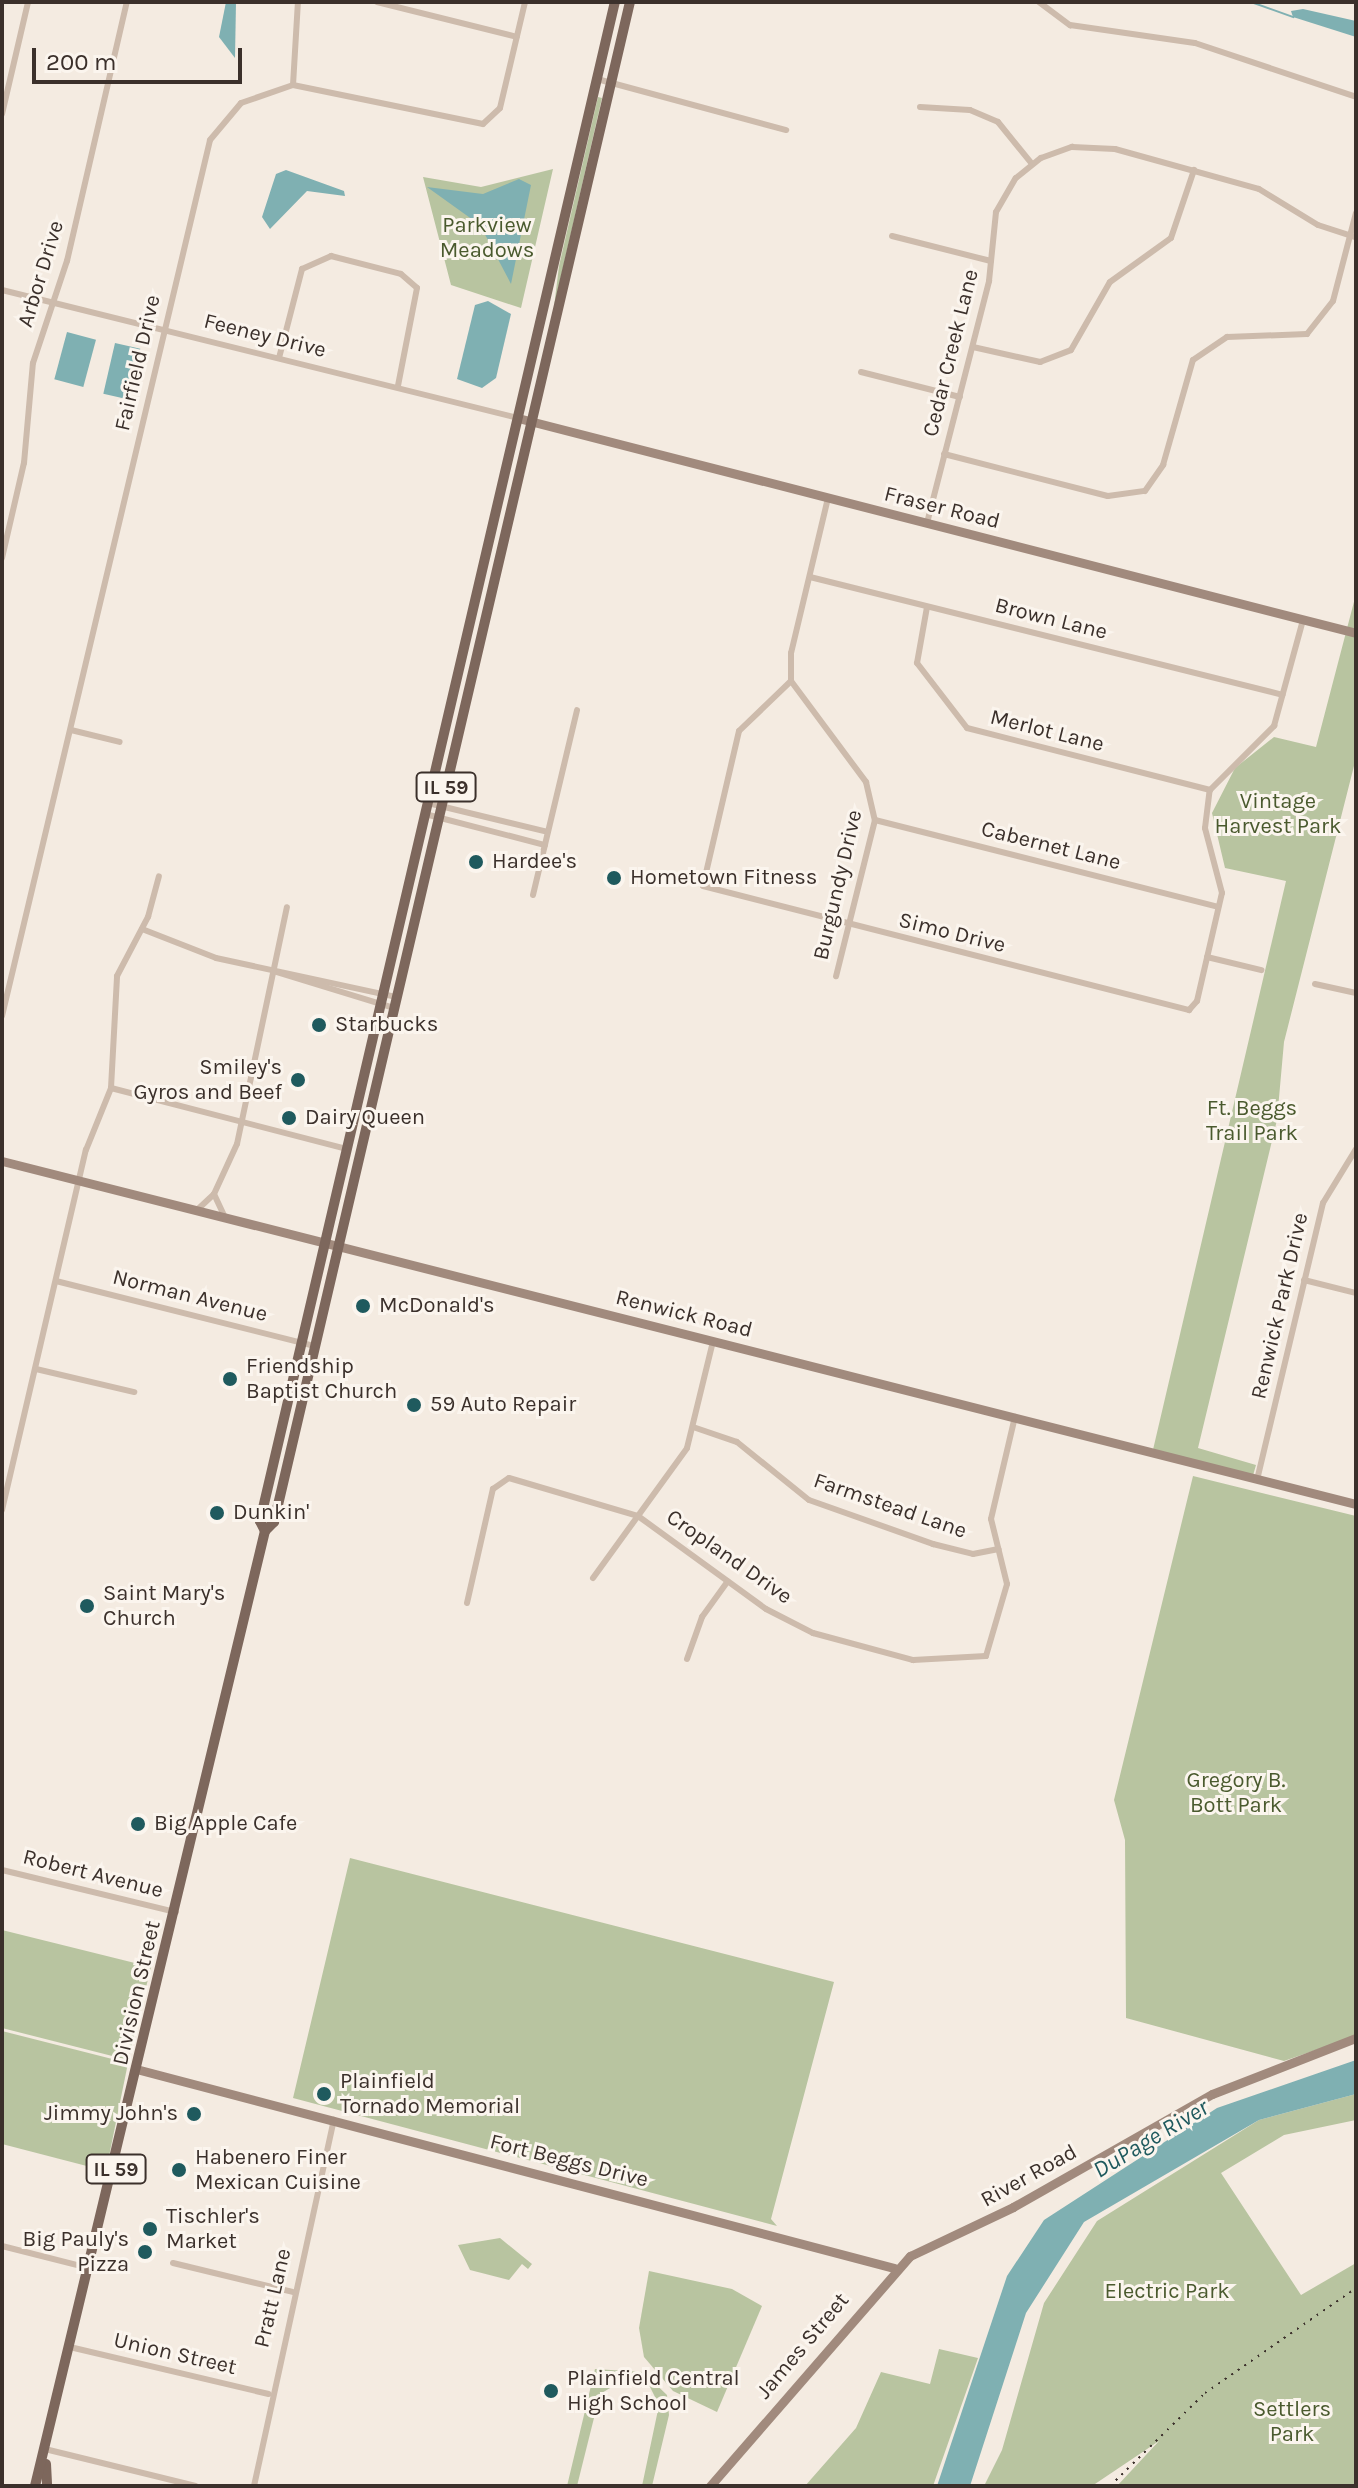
<!DOCTYPE html>
<html>
<head>
<meta charset="utf-8">
<style>
	body { margin:0 }
	#map { position:relative; width:1358px; height:2488px; overflow:hidden; background:#f4ebe1; font-family:Karla,sans-serif }
	div>[style] { position:absolute }
	[style*='--x'] { left:calc(var(--x)*1px); top:calc(var(--y)*1px); width:calc(var(--w)*1px); rotate:calc(var(--a)*1deg) }
	.green>* { inset:0; background:#b8c4a0 }
	.water>* { inset:0; background:#7fb0b2; transform-origin:0 0 }
	.stream>* { height:2px; margin:-1px; padding:0 1px; transform-origin:1px; border-radius:1px; background:#7fb0b2 }
	.street>* { height:6px; margin:-3px; padding:0 3px; transform-origin:3px; border-radius:3px; background:#cdbbac }
	.secondary>* { height:9px; margin:-4.5px; padding:0 4.5px; transform-origin:4.5px; border-radius:4.5px; background:#a18a7d }
	.primary>* { height:10px; margin:-5px; padding:0 5px; transform-origin:5px; border-radius:5px; background:#7d675c }
	.rail>* { height:2px; margin-top:-1px; transform-origin:0; background:repeating-linear-gradient(90deg,#3b302b 0 2px,transparent 0 8px) }
	.dots>* { width:22px; height:22px; translate:-50% -50%; box-sizing:border-box; border:4px solid #fbf5ee; border-radius:50% }
	span { translate:-50% -50%; white-space:nowrap; text-align:center; line-height:1.15; -webkit-text-stroke:6px #fbf5ee; paint-order:stroke }
	.shield-label span { padding:2px 6px; background:#fbf5ee; border:2px solid; border-radius:6px; -webkit-text-stroke-width:0 }
	.shield-label { font-size:20px; color:#3b302b; font-weight:700 }
	.park-label { font-size:22px; color:#4a5a2e }
	.street-label { font-size:22px; color:#3b302b }
	.poi-label { font-size:22px; color:#3b302b }
	.left { translate:0 -50%; text-align:left }
	.right { translate:-100% -50%; text-align:right }
	.water-label { font-size:24px; color:#1f5a5e; font-style:italic }
	.frame { position:absolute; inset:0; border:4px solid #3b302b; pointer-events:none }
	.scale { position:absolute; left:32px; top:48px; width:210px; height:36px; box-sizing:border-box; border:4px solid #3b302b; border-top:0; padding-left:10px; font-size:24px; line-height:28px; white-space:nowrap; color:#3b302b; -webkit-text-stroke:6px #fbf5ee; paint-order:stroke }
</style>
</head>
<body>
<div id="map">
	<div class="green">
		<div style="clip-path:polygon(598px 97px,602px 98px,554px 307px,559px 266px)"></div>
		<div style="clip-path:polygon(553px 169px,521px 308px,451px 285px,423px 177px,481px 187px)"></div>
		<div style="clip-path:polygon(1356px 594px,1356px 758px,1284px 1042px,1277px 1120px,1198px 1448px,1256px 1465px,1252px 1479px,1152px 1454px,1286px 881px,1225px 868px,1212px 813px,1235px 768px,1274px 737px,1316px 747px)"></div>
		<div style="clip-path:polygon(1193px 1476px,1356px 1516px,1356px 2036px,1284px 2061px,1126px 2018px,1125px 1840px,1114px 1800px)"></div>
		<div style="clip-path:polygon(350px 1858px,834px 1982px,771px 2219px,777px 2226px,293px 2098px)"></div>
		<div style="clip-path:polygon(2px 1930px,151px 1967px,128px 2060px,2px 2028px)"></div>
		<div style="clip-path:polygon(2px 2031px,128px 2063px,106px 2171px,2px 2144px)"></div>
		<div style="clip-path:polygon(1356px 2094px,1356px 2120px,1284px 2135px,1221px 2173px,1301px 2295px,1356px 2263px,1356px 2486px,1117px 2486px,1159px 2441px,1092px 2486px,984px 2486px,1002px 2450px,1044px 2303px,1097px 2221px,1259px 2120px)"></div>
		<div style="clip-path:polygon(500px 2238px,532px 2264px,528px 2269px,522px 2264px,509px 2280px,470px 2270px,458px 2245px)"></div>
		<div style="clip-path:polygon(649px 2271px,732px 2289px,762px 2306px,717px 2412px,673px 2391px,644px 2357px,639px 2328px)"></div>
		<div style="clip-path:polygon(939px 2349px,978px 2358px,933px 2486px,805px 2486px,856px 2428px,881px 2372px,930px 2384px)"></div>
		<div style="clip-path:polygon(595px 2369px,643px 2372px,667px 2395px,669px 2415px,652px 2486px,642px 2486px,659px 2405px,650px 2387px,627px 2378px,600px 2394px,577px 2486px,567px 2486px)"></div>
	</div>
	<div class="water">
		<div style="clip-path:polygon(226px 2px,236px 2px,235px 58px,219px 37px)"></div>
		<div style="clip-path:polygon(1303px 9px,1356px 21px,1356px 37px,1293px 17px,1291px 11px)"></div>
		<div style="clip-path:polygon(286px 170px,344px 191px,345px 196px,307px 191px,270px 229px,262px 217px,276px 174px)"></div>
		<div style="clip-path:polygon(519px 179px,531px 185px,511px 284px,480px 225px,427px 187px,483px 194px)"></div>
		<div style="clip-path:polygon(488px 301px,511px 314px,496px 378px,482px 388px,457px 379px,475px 305px)"></div>
		<div style="left:67px;top:332px;width:30px;height:49px;rotate:15deg"></div>
		<div style="left:115px;top:343px;width:26px;height:52px;rotate:13deg"></div>
		<div style="clip-path:polygon(1356px 2060px,1356px 2094px,1259px 2120px,1084px 2222px,1026px 2313px,970px 2486px,937px 2486px,1007px 2276px,1044px 2220px,1217px 2108px)"></div>
	</div>
	<div class="stream">
		<div style="--x:1251;--y:2;--w:45;--a:19.7"></div>
	</div>
	<div class="street">
		<div style="--x:377;--y:2;--w:144;--a:14"></div>
		<div style="--x:1039;--y:2;--w:39;--a:37"></div>
		<div style="--x:1070;--y:25;--w:126;--a:8.2"></div>
		<div style="--x:1195;--y:43;--w:170;--a:18.5"></div>
		<div style="--x:597;--y:79;--w:196;--a:15.1"></div>
		<div style="--x:293;--y:85;--w:83;--a:-86.6"></div>
		<div style="--x:920;--y:107;--w:50;--a:3.4"></div>
		<div style="--x:970;--y:110;--w:30;--a:23"></div>
		<div style="--x:998;--y:122;--w:54;--a:51"></div>
		<div style="--x:2;--y:114;--w:115;--a:-76.9"></div>
		<div style="--x:892;--y:236;--w:102;--a:14.2"></div>
		<div style="--x:2;--y:290;--w:532;--a:13.93"></div>
		<div style="--x:973;--y:347;--w:69;--a:12.6"></div>
		<div style="--x:1040;--y:362;--w:33;--a:-21"></div>
		<div style="--x:1071;--y:350;--w:78;--a:-60.2"></div>
		<div style="--x:1110;--y:282;--w:75;--a:-35.8"></div>
		<div style="--x:1171;--y:238;--w:72;--a:-71.3"></div>
		<div style="--x:279;--y:358;--w:92;--a:-75.5"></div>
		<div style="--x:302;--y:269;--w:32;--a:-24"></div>
		<div style="--x:331;--y:256;--w:72;--a:14.4"></div>
		<div style="--x:401;--y:274;--w:21;--a:41"></div>
		<div style="--x:417;--y:288;--w:100;--a:101"></div>
		<div style="--x:861;--y:372;--w:102;--a:14.2"></div>
		<div style="--x:944;--y:454;--w:169;--a:14.4"></div>
		<div style="--x:1108;--y:496;--w:37;--a:-8"></div>
		<div style="--x:1145;--y:491;--w:32;--a:-55"></div>
		<div style="--x:1163;--y:465;--w:109;--a:-74.1"></div>
		<div style="--x:1193;--y:360;--w:41;--a:-34.1"></div>
		<div style="--x:1227;--y:337;--w:80;--a:-2.1"></div>
		<div style="--x:1307;--y:334;--w:42;--a:-51.8"></div>
		<div style="--x:1333;--y:301;--w:91;--a:-75.4"></div>
		<div style="--x:828;--y:498;--w:159;--a:103.4"></div>
		<div style="--x:791;--y:653;--w:28;--a:90"></div>
		<div style="--x:791;--y:681;--w:126;--a:53.4"></div>
		<div style="--x:866;--y:782;--w:39;--a:77"></div>
		<div style="--x:875;--y:820;--w:161;--a:104"></div>
		<div style="--x:927;--y:523;--w:250;--a:-75.6"></div>
		<div style="--x:989;--y:281;--w:69;--a:-84.2"></div>
		<div style="--x:996;--y:212;--w:39;--a:-60"></div>
		<div style="--x:1016;--y:178;--w:32;--a:-39"></div>
		<div style="--x:1041;--y:158;--w:33;--a:-20"></div>
		<div style="--x:1072;--y:147;--w:43;--a:2.7"></div>
		<div style="--x:1115;--y:149;--w:149;--a:15.5"></div>
		<div style="--x:1259;--y:189;--w:69;--a:31.4"></div>
		<div style="--x:1318;--y:225;--w:40;--a:18"></div>
		<div style="--x:2;--y:558;--w:98;--a:-77"></div>
		<div style="--x:24;--y:463;--w:100;--a:-84.9"></div>
		<div style="--x:33;--y:363;--w:108;--a:-71.6"></div>
		<div style="--x:67;--y:261;--w:266;--a:-77"></div>
		<div style="--x:810;--y:577;--w:487;--a:14"></div>
		<div style="--x:927;--y:607;--w:57;--a:100.1"></div>
		<div style="--x:917;--y:663;--w:82;--a:52.4"></div>
		<div style="--x:967;--y:728;--w:251;--a:14.3"></div>
		<div style="--x:791;--y:681;--w:72;--a:136.1"></div>
		<div style="--x:739;--y:731;--w:159;--a:103.1"></div>
		<div style="--x:703;--y:886;--w:502;--a:14.31"></div>
		<div style="--x:1189;--y:1010;--w:12;--a:-48"></div>
		<div style="--x:1197;--y:1001;--w:111;--a:-77"></div>
		<div style="--x:1222;--y:893;--w:67;--a:-104.7"></div>
		<div style="--x:1205;--y:828;--w:38;--a:-83"></div>
		<div style="--x:1210;--y:790;--w:91;--a:-45"></div>
		<div style="--x:1274;--y:726;--w:110;--a:-74.7"></div>
		<div style="--x:71;--y:730;--w:50;--a:13.8"></div>
		<div style="--x:428;--y:803;--w:123;--a:13.6"></div>
		<div style="--x:425;--y:814;--w:124;--a:14.5"></div>
		<div style="--x:875;--y:820;--w:354;--a:14.2"></div>
		<div style="--x:533;--y:895;--w:190;--a:-76.6"></div>
		<div style="--x:142;--y:929;--w:79;--a:21.4"></div>
		<div style="--x:216;--y:958;--w:185;--a:12.2"></div>
		<div style="--x:1207;--y:957;--w:56;--a:13.5"></div>
		<div style="--x:273;--y:971;--w:127;--a:17"></div>
		<div style="--x:1315;--y:984;--w:42;--a:12.4"></div>
		<div style="--x:2;--y:1016;--w:900;--a:-76.64"></div>
		<div style="--x:210;--y:140;--w:48;--a:-50"></div>
		<div style="--x:241;--y:103;--w:55;--a:-19.1"></div>
		<div style="--x:293;--y:85;--w:194;--a:11.6"></div>
		<div style="--x:483;--y:124;--w:23;--a:-43"></div>
		<div style="--x:500;--y:108;--w:109;--a:-76.7"></div>
		<div style="--x:111;--y:1088;--w:244;--a:14.5"></div>
		<div style="--x:214;--y:1194;--w:55;--a:-65.3"></div>
		<div style="--x:237;--y:1144;--w:242;--a:-78.1"></div>
		<div style="--x:197;--y:1210;--w:23;--a:-43"></div>
		<div style="--x:214;--y:1194;--w:26;--a:65"></div>
		<div style="--x:1304;--y:1280;--w:54;--a:14"></div>
		<div style="--x:56;--y:1281;--w:267;--a:14.1"></div>
		<div style="--x:36;--y:1369;--w:101;--a:13.2"></div>
		<div style="--x:693;--y:1427;--w:46;--a:18.8"></div>
		<div style="--x:737;--y:1442;--w:92;--a:38.9"></div>
		<div style="--x:809;--y:1500;--w:132;--a:19.5"></div>
		<div style="--x:933;--y:1544;--w:41;--a:14"></div>
		<div style="--x:973;--y:1554;--w:26;--a:-11"></div>
		<div style="--x:1257;--y:1480;--w:285;--a:-76.6"></div>
		<div style="--x:1323;--y:1203;--w:63;--a:-58.6"></div>
		<div style="--x:2;--y:1510;--w:370;--a:-76.9"></div>
		<div style="--x:86;--y:1150;--w:67;--a:-68"></div>
		<div style="--x:111;--y:1088;--w:112;--a:-86.9"></div>
		<div style="--x:117;--y:976;--w:67;--a:-62.3"></div>
		<div style="--x:148;--y:917;--w:42;--a:-75"></div>
		<div style="--x:593;--y:1578;--w:160;--a:-54.1"></div>
		<div style="--x:687;--y:1448;--w:110;--a:-76.3"></div>
		<div style="--x:467;--y:1603;--w:117;--a:-77.2"></div>
		<div style="--x:493;--y:1489;--w:19;--a:-35"></div>
		<div style="--x:509;--y:1478;--w:134;--a:16.4"></div>
		<div style="--x:638;--y:1516;--w:158;--a:36"></div>
		<div style="--x:766;--y:1609;--w:53;--a:27.1"></div>
		<div style="--x:813;--y:1633;--w:104;--a:15.1"></div>
		<div style="--x:913;--y:1660;--w:73;--a:-3.1"></div>
		<div style="--x:986;--y:1656;--w:75;--a:-73.7"></div>
		<div style="--x:1007;--y:1584;--w:67;--a:-103.8"></div>
		<div style="--x:991;--y:1519;--w:105;--a:-76.8"></div>
		<div style="--x:687;--y:1659;--w:45;--a:-70.3"></div>
		<div style="--x:702;--y:1617;--w:44;--a:-54.2"></div>
		<div style="--x:2;--y:1870;--w:179;--a:13.6"></div>
		<div style="--x:2;--y:2246;--w:90;--a:14.2"></div>
		<div style="--x:173;--y:2263;--w:123;--a:13.6"></div>
		<div style="--x:74;--y:2348;--w:200;--a:13.3"></div>
		<div style="--x:49;--y:2450;--w:151;--a:13.8"></div>
		<div style="--x:254;--y:2486;--w:375;--a:-77.7"></div>
	</div>
	<div class="secondary">
		<div style="--x:518;--y:418;--w:865;--a:14.39"></div>
		<div style="--x:2;--y:1161;--w:1397;--a:14.22"></div>
		<div style="--x:140;--y:2070;--w:780;--a:14.71"></div>
		<div style="--x:710;--y:2486;--w:305;--a:-49"></div>
		<div style="--x:910;--y:2256;--w:114;--a:-25.4"></div>
		<div style="--x:1013;--y:2207;--w:229;--a:-29.6"></div>
		<div style="--x:1212;--y:2094;--w:155;--a:-21.3"></div>
	</div>
	<div class="primary">
		<div style="--x:265;--y:1531;--w:11;--a:-117"></div>
		<div style="--x:260;--y:1521;--w:1560;--a:-76.85"></div>
		<div style="--x:46;--y:2464;--w:22;--a:87"></div>
		<div style="--x:35;--y:2486;--w:982;--a:-76.46"></div>
		<div style="--x:265;--y:1531;--w:13;--a:-45"></div>
		<div style="--x:274;--y:1522;--w:1561;--a:-76.82"></div>
	</div>
	<div class="rail">
		<div style="--x:1110;--y:2486;--w:133;--a:-44.4"></div>
		<div style="--x:1205;--y:2393;--w:184;--a:-34.8"></div>
	</div>
	<div class="dots">
		<div style="left:476px;top:862px;background:#1f5a5e"></div>
		<div style="left:614px;top:878px;background:#1f5a5e"></div>
		<div style="left:319px;top:1025px;background:#1f5a5e"></div>
		<div style="left:298px;top:1080px;background:#1f5a5e"></div>
		<div style="left:289px;top:1118px;background:#1f5a5e"></div>
		<div style="left:363px;top:1306px;background:#1f5a5e"></div>
		<div style="left:230px;top:1379px;background:#1f5a5e"></div>
		<div style="left:414px;top:1405px;background:#1f5a5e"></div>
		<div style="left:217px;top:1513px;background:#1f5a5e"></div>
		<div style="left:87px;top:1606px;background:#1f5a5e"></div>
		<div style="left:138px;top:1824px;background:#1f5a5e"></div>
		<div style="left:324px;top:2094px;background:#1f5a5e"></div>
		<div style="left:194px;top:2114px;background:#1f5a5e"></div>
		<div style="left:179px;top:2170px;background:#1f5a5e"></div>
		<div style="left:150px;top:2229px;background:#1f5a5e"></div>
		<div style="left:145px;top:2252px;background:#1f5a5e"></div>
		<div style="left:551px;top:2391px;background:#1f5a5e"></div>
	</div>
	<div class="shield-label">
		<span style="left:446px;top:787px">IL 59</span>
		<span style="left:116px;top:2169px">IL 59</span>
	</div>
	<div class="park-label">
		<span style="left:487px;top:238px">Parkview<br>Meadows</span>
		<span style="left:1278px;top:814px">Vintage<br>Harvest Park</span>
		<span style="left:1252px;top:1121px">Ft. Beggs<br>Trail Park</span>
		<span style="left:1236px;top:1793px">Gregory B.<br>Bott Park</span>
		<span style="left:1167px;top:2292px">Electric Park</span>
		<span style="left:1292px;top:2422px">Settlers<br>Park</span>
	</div>
	<div class="street-label">
		<span style="left:41px;top:274px;rotate:-73deg">Arbor Drive</span>
		<span style="left:265px;top:336px;rotate:14deg">Feeney Drive</span>
		<span style="left:951px;top:353px;rotate:-76deg">Cedar Creek Lane</span>
		<span style="left:138px;top:363px;rotate:-77deg">Fairfield Drive</span>
		<span style="left:942px;top:508px;rotate:14deg">Fraser Road</span>
		<span style="left:1051px;top:619px;rotate:14deg">Brown Lane</span>
		<span style="left:1047px;top:731px;rotate:14deg">Merlot Lane</span>
		<span style="left:1051px;top:846px;rotate:14deg">Cabernet Lane</span>
		<span style="left:838px;top:885px;rotate:-77deg">Burgundy Drive</span>
		<span style="left:952px;top:933px;rotate:14deg">Simo Drive</span>
		<span style="left:190px;top:1296px;rotate:14deg">Norman Avenue</span>
		<span style="left:1280px;top:1306px;rotate:-77deg">Renwick Park Drive</span>
		<span style="left:684px;top:1314px;rotate:14deg">Renwick Road</span>
		<span style="left:890px;top:1506px;rotate:19deg">Farmstead Lane</span>
		<span style="left:729px;top:1557px;rotate:35deg">Cropland Drive</span>
		<span style="left:93px;top:1874px;rotate:14deg">Robert Avenue</span>
		<span style="left:137px;top:1993px;rotate:-77deg">Division Street</span>
		<span style="left:569px;top:2161px;rotate:14deg">Fort Beggs Drive</span>
		<span style="left:1029px;top:2176px;rotate:-29deg">River Road</span>
		<span style="left:273px;top:2298px;rotate:-77deg">Pratt Lane</span>
		<span style="left:803px;top:2346px;rotate:-50deg">James Street</span>
		<span style="left:175px;top:2354px;rotate:13deg">Union Street</span>
	</div>
	<div class="poi-label">
		<span class="left" style="left:492px;top:862px">Hardee's</span>
		<span class="left" style="left:630px;top:878px">Hometown Fitness</span>
		<span class="left" style="left:335px;top:1025px">Starbucks</span>
		<span class="right" style="left:282px;top:1080px">Smiley's<br>Gyros and Beef</span>
		<span class="left" style="left:305px;top:1118px">Dairy Queen</span>
		<span class="left" style="left:379px;top:1306px">McDonald's</span>
		<span class="left" style="left:246px;top:1379px">Friendship<br>Baptist Church</span>
		<span class="left" style="left:430px;top:1405px">59 Auto Repair</span>
		<span class="left" style="left:233px;top:1513px">Dunkin'</span>
		<span class="left" style="left:103px;top:1606px">Saint Mary's<br>Church</span>
		<span class="left" style="left:154px;top:1824px">Big Apple Cafe</span>
		<span class="left" style="left:340px;top:2094px">Plainfield<br>Tornado Memorial</span>
		<span class="right" style="left:178px;top:2114px">Jimmy John's</span>
		<span class="left" style="left:195px;top:2170px">Habenero Finer<br>Mexican Cuisine</span>
		<span class="left" style="left:166px;top:2229px">Tischler's<br>Market</span>
		<span class="right" style="left:129px;top:2252px">Big Pauly's<br>Pizza</span>
		<span class="left" style="left:567px;top:2391px">Plainfield Central<br>High School</span>
	</div>
	<div class="water-label">
		<span style="left:1151px;top:2139px;rotate:-31deg">DuPage River</span>
	</div>
	<div class="frame"></div>
	<div class="scale">200 m</div>
</div>
</body>
</html>
